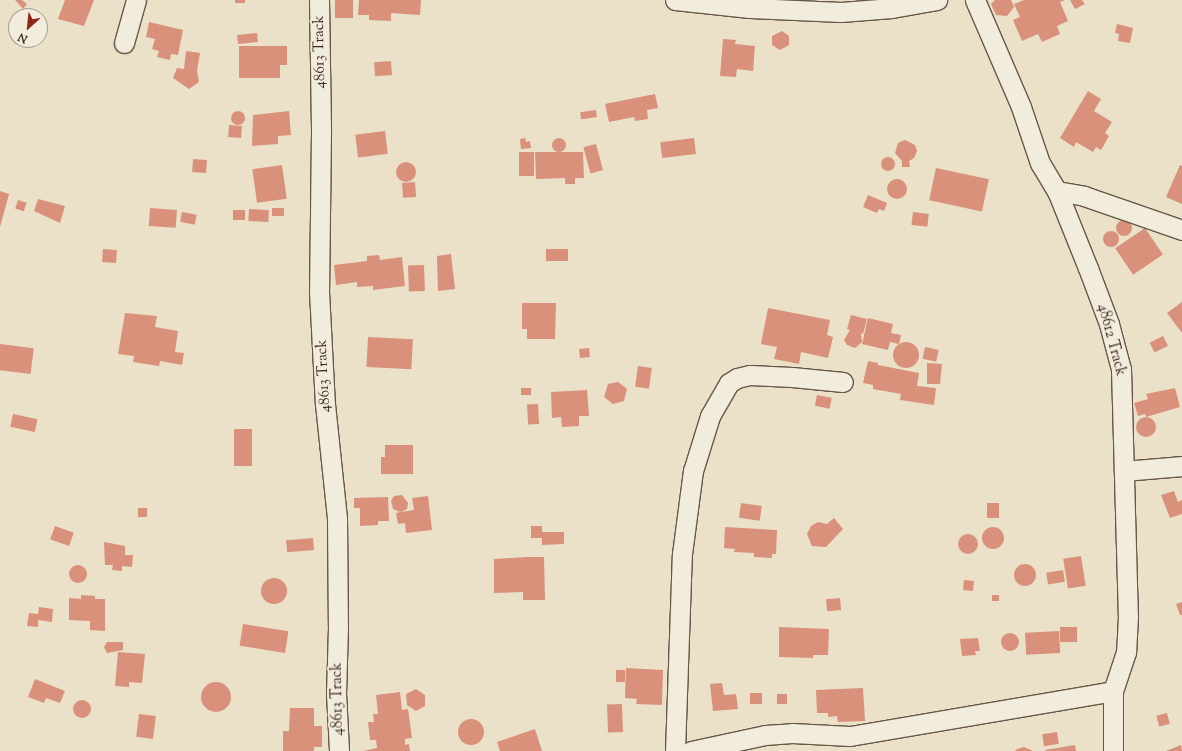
<!DOCTYPE html>
<html>
<head>
<meta charset="utf-8">
<style>
	body { margin:0 }
	#map { position:relative; width:1182px; height:751px; overflow:hidden; background:#eae1c8; font-family:"Sorts Mill Goudy",serif }
	div>[style] { position:absolute }
	[style*='--x'] { left:calc(var(--x)*1px); top:calc(var(--y)*1px); width:calc(var(--w)*1px); rotate:calc(var(--a)*1deg) }
	.building>* { inset:0; background:#d9917c; transform-origin:0 0 }
	.round { border-radius:50% }
	.roads { filter:drop-shadow(1px 0 #675748) drop-shadow(-1px 0 #675748) drop-shadow(0 1px #675748) drop-shadow(0 -1px #675748) }
	.street>* { height:19px; margin:-9.5px; padding:0 9.5px; transform-origin:9.5px; border-radius:9.5px; background:#f1ecdb }
	span { translate:-50% -50%; white-space:nowrap; text-align:center; line-height:1.15; -webkit-text-stroke:4px #f1ecdb; paint-order:stroke }
	.street-label { font-size:15px; color:#3b291d }
	.north { position:absolute; left:8px; top:8px; width:40px; height:40px; box-sizing:border-box; background:#f1ecdb; border:1px solid #a89e8f; border-radius:50%; rotate:207deg; font-size:11px; font-weight:700; line-height:16px; text-align:center; color:#3b291d }
	.north::after { content:''; display:block; margin:auto; width:14px; height:18px; background:#8f2418; clip-path:polygon(50% 0,100% 100%,50% 72%,0 100%) }
</style>
</head>
<body>
<div id="map">
	<div class="building">
		<div style="clip-path:polygon(15px 0,22px 0,27px 4px,23px 9px)"></div>
		<div style="clip-path:polygon(65px 0,94px 0,84px 26px,58px 19px)"></div>
		<div style="left:235px;top:0;width:10px;height:3px"></div>
		<div style="left:335px;top:0;width:18px;height:18px"></div>
		<div style="clip-path:polygon(359px 0,421px 0,420px 15px,391px 13px,391px 21px,369px 20px,369px 15px,358px 15px)"></div>
		<div style="clip-path:polygon(995px 0,1011px 0,1014px 7px,1007px 16px,996px 15px,991px 4px)"></div>
		<div style="clip-path:polygon(1024px 0,1065px 0,1060px 2px,1068px 21px,1057px 26px,1060px 34px,1042px 42px,1038px 34px,1022px 41px,1013px 20px,1020px 17px,1014px 4px)"></div>
		<div style="clip-path:polygon(1070px 0,1082px 0,1085px 4px,1075px 9px)"></div>
		<div style="clip-path:polygon(149px 22px,183px 30px,178px 55px,171px 54px,170px 60px,157px 57px,159px 51px,152px 49px,155px 39px,146px 37px)"></div>
		<div style="clip-path:polygon(1117px 24px,1133px 28px,1130px 43px,1118px 41px,1119px 34px,1115px 33px)"></div>
		<div style="clip-path:polygon(782px 31px,789px 36px,789px 45px,780px 50px,772px 45px,772px 36px)"></div>
		<div style="left:257px;top:33px;width:9px;height:20px;rotate:84deg"></div>
		<div style="clip-path:polygon(723px 39px,736px 40px,735px 44px,755px 46px,753px 71px,737px 69px,736px 77px,720px 76px)"></div>
		<div style="clip-path:polygon(239px 46px,287px 46px,287px 65px,280px 65px,280px 78px,239px 78px)"></div>
		<div style="clip-path:polygon(186px 51px,200px 53px,197px 70px,199px 82px,189px 89px,173px 78px,177px 68px,184px 69px)"></div>
		<div style="left:391px;top:61px;width:14px;height:17px;rotate:86deg"></div>
		<div style="clip-path:polygon(1088px 91px,1101px 99px,1094px 111px,1112px 122px,1105px 133px,1109px 136px,1101px 150px,1096px 147px,1093px 152px,1076px 142px,1074px 147px,1060px 138px)"></div>
		<div style="clip-path:polygon(655px 94px,658px 108px,647px 110px,648px 119px,635px 121px,634px 117px,609px 122px,605px 104px)"></div>
		<div style="left:596px;top:110px;width:7px;height:16px;rotate:82deg"></div>
		<div style="clip-path:polygon(289px 111px,291px 135px,278px 136px,278px 144px,252px 146px,253px 115px)"></div>
		<div class="round" style="left:231px;top:111px;width:14px;height:14px"></div>
		<div style="left:229px;top:125px;width:13px;height:12px;rotate:4deg"></div>
		<div style="left:385px;top:131px;width:23px;height:30px;rotate:83deg"></div>
		<div style="clip-path:polygon(525px 138px,526px 142px,530px 141px,531px 148px,521px 149px,520px 139px)"></div>
		<div style="left:694px;top:138px;width:16px;height:34px;rotate:83deg"></div>
		<div class="round" style="left:552px;top:138px;width:14px;height:14px"></div>
		<div style="clip-path:polygon(905px 140px,915px 145px,917px 151px,914px 158px,909px 161px,910px 167px,902px 167px,902px 161px,895px 153px,898px 143px)"></div>
		<div style="left:596px;top:144px;width:27px;height:13px;rotate:75deg"></div>
		<div style="left:519px;top:152px;width:15px;height:24px"></div>
		<div style="clip-path:polygon(535px 152px,583px 152px,584px 178px,575px 178px,575px 184px,565px 184px,565px 178px,536px 179px)"></div>
		<div class="round" style="left:881px;top:157px;width:14px;height:14px"></div>
		<div style="left:193px;top:159px;width:14px;height:13px;rotate:4deg"></div>
		<div class="round" style="left:396px;top:162px;width:20px;height:20px"></div>
		<div style="left:282px;top:165px;width:34px;height:30px;rotate:82deg"></div>
		<div style="clip-path:polygon(1180px 165px,1182px 166px,1182px 204px,1166px 197px)"></div>
		<div style="left:936px;top:168px;width:54px;height:33px;rotate:12deg"></div>
		<div class="round" style="left:887px;top:179px;width:20px;height:20px"></div>
		<div style="left:415px;top:182px;width:15px;height:13px;rotate:86deg"></div>
		<div style="clip-path:polygon(0 191px,9px 194px,0 227px)"></div>
		<div style="clip-path:polygon(868px 195px,887px 203px,884px 211px,879px 209px,877px 213px,863px 207px)"></div>
		<div style="clip-path:polygon(38px 199px,65px 206px,60px 223px,34px 211px)"></div>
		<div style="left:18px;top:200px;width:9px;height:9px;rotate:18deg"></div>
		<div style="left:150px;top:208px;width:27px;height:18px;rotate:4deg"></div>
		<div style="left:272px;top:208px;width:12px;height:8px"></div>
		<div style="left:249px;top:209px;width:20px;height:12px;rotate:3deg"></div>
		<div style="left:233px;top:210px;width:12px;height:10px"></div>
		<div style="left:182px;top:212px;width:15px;height:10px;rotate:11deg"></div>
		<div style="left:913px;top:212px;width:16px;height:13px;rotate:7deg"></div>
		<div class="round" style="left:1116px;top:220px;width:16px;height:16px"></div>
		<div style="left:1145px;top:228px;width:32px;height:36px;rotate:56deg"></div>
		<div class="round" style="left:1103px;top:231px;width:16px;height:16px"></div>
		<div style="left:103px;top:249px;width:14px;height:13px;rotate:4deg"></div>
		<div style="left:568px;top:249px;width:12px;height:22px;rotate:90deg"></div>
		<div style="clip-path:polygon(451px 254px,455px 289px,438px 291px,437px 256px)"></div>
		<div style="clip-path:polygon(379px 255px,380px 260px,402px 257px,405px 286px,373px 290px,373px 286px,357px 287px,357px 282px,336px 285px,334px 265px,367px 261px,367px 256px)"></div>
		<div style="left:424px;top:265px;width:26px;height:16px;rotate:88deg"></div>
		<div style="clip-path:polygon(1182px 302px,1182px 333px,1167px 313px)"></div>
		<div style="clip-path:polygon(522px 303px,556px 303px,555px 339px,527px 339px,527px 329px,522px 329px)"></div>
		<div style="clip-path:polygon(768px 308px,830px 320px,827px 335px,833px 337px,828px 358px,801px 352px,799px 364px,774px 359px,777px 347px,761px 344px)"></div>
		<div style="clip-path:polygon(125px 313px,157px 316px,155px 327px,178px 331px,175px 352px,184px 353px,182px 365px,160px 361px,159px 366px,133px 362px,134px 356px,118px 354px)"></div>
		<div style="clip-path:polygon(851px 315px,867px 319px,863px 334px,861px 333px,862px 342px,855px 348px,847px 345px,844px 340px,850px 330px,847px 329px)"></div>
		<div style="clip-path:polygon(868px 318px,893px 324px,891px 333px,901px 335px,899px 344px,890px 342px,888px 350px,862px 344px)"></div>
		<div style="left:1163px;top:336px;width:11px;height:15px;rotate:63deg"></div>
		<div style="left:368px;top:337px;width:45px;height:30px;rotate:3deg"></div>
		<div class="round" style="left:893px;top:342px;width:26px;height:26px"></div>
		<div style="left:0;top:344px;width:34px;height:26px;rotate:7deg"></div>
		<div style="left:925px;top:347px;width:14px;height:12px;rotate:12deg"></div>
		<div style="left:589px;top:348px;width:9px;height:10px;rotate:84deg"></div>
		<div style="clip-path:polygon(868px 361px,878px 363px,878px 365px,919px 373px,917px 386px,936px 388px,934px 405px,900px 400px,901px 394px,873px 389px,873px 385px,863px 383px)"></div>
		<div style="clip-path:polygon(927px 363px,942px 364px,940px 384px,927px 384px)"></div>
		<div style="left:638px;top:366px;width:14px;height:21px;rotate:8deg"></div>
		<div style="clip-path:polygon(618px 382px,627px 389px,624px 401px,613px 404px,604px 397px,608px 384px)"></div>
		<div style="left:531px;top:388px;width:7px;height:10px;rotate:90deg"></div>
		<div style="clip-path:polygon(1175px 388px,1180px 407px,1146px 417px,1145px 414px,1138px 416px,1134px 403px,1148px 399px,1146px 394px)"></div>
		<div style="clip-path:polygon(587px 390px,589px 416px,579px 416px,579px 426px,562px 427px,561px 417px,552px 418px,551px 392px)"></div>
		<div style="left:817px;top:395px;width:15px;height:11px;rotate:11deg"></div>
		<div style="left:538px;top:404px;width:20px;height:11px;rotate:87deg"></div>
		<div style="left:13px;top:414px;width:25px;height:13px;rotate:12deg"></div>
		<div class="round" style="left:1136px;top:417px;width:20px;height:20px"></div>
		<div style="left:234px;top:429px;width:18px;height:37px"></div>
		<div style="clip-path:polygon(385px 445px,413px 445px,413px 474px,381px 474px,381px 457px,385px 457px)"></div>
		<div style="clip-path:polygon(1174px 491px,1178px 502px,1182px 500px,1182px 514px,1170px 518px,1161px 495px)"></div>
		<div style="clip-path:polygon(402px 495px,408px 503px,407px 509px,401px 512px,414px 510px,412px 498px,428px 496px,432px 530px,406px 533px,405px 523px,398px 524px,396px 513px,400px 512px,393px 509px,391px 501px,394px 496px)"></div>
		<div style="clip-path:polygon(388px 497px,389px 521px,378px 521px,378px 525px,360px 526px,360px 508px,354px 508px,354px 498px)"></div>
		<div style="left:741px;top:503px;width:21px;height:15px;rotate:8deg"></div>
		<div style="left:987px;top:503px;width:12px;height:15px"></div>
		<div style="left:138px;top:508px;width:9px;height:9px"></div>
		<div style="clip-path:polygon(834px 518px,843px 529px,826px 547px,812px 546px,807px 534px,811px 526px,818px 522px,827px 524px)"></div>
		<div style="left:55px;top:526px;width:20px;height:14px;rotate:20deg"></div>
		<div style="clip-path:polygon(531px 526px,542px 526px,542px 532px,564px 532px,564px 544px,542px 545px,542px 538px,531px 538px)"></div>
		<div class="round" style="left:982px;top:527px;width:22px;height:22px"></div>
		<div style="clip-path:polygon(725px 527px,777px 530px,776px 554px,772px 554px,772px 558px,754px 557px,754px 553px,734px 552px,735px 549px,724px 548px)"></div>
		<div class="round" style="left:958px;top:534px;width:20px;height:20px"></div>
		<div style="left:313px;top:538px;width:12px;height:27px;rotate:85deg"></div>
		<div style="clip-path:polygon(104px 542px,125px 546px,125px 555px,133px 555px,132px 567px,122px 566px,122px 571px,112px 570px,113px 565px,105px 565px)"></div>
		<div style="left:1081px;top:556px;width:30px;height:18px;rotate:81deg"></div>
		<div style="clip-path:polygon(526px 557px,544px 557px,545px 600px,523px 600px,523px 592px,494px 593px,494px 559px)"></div>
		<div class="round" style="left:1014px;top:564px;width:22px;height:22px"></div>
		<div class="round" style="left:69px;top:565px;width:18px;height:18px"></div>
		<div style="left:1063px;top:570px;width:12px;height:17px;rotate:81deg"></div>
		<div class="round" style="left:261px;top:578px;width:26px;height:26px"></div>
		<div style="left:964px;top:580px;width:10px;height:10px;rotate:6deg"></div>
		<div style="clip-path:polygon(81px 595px,95px 596px,95px 599px,105px 599px,105px 631px,90px 630px,90px 621px,69px 620px,69px 598px,81px 599px)"></div>
		<div style="left:992px;top:595px;width:7px;height:6px"></div>
		<div style="left:840px;top:598px;width:12px;height:14px;rotate:85deg"></div>
		<div style="clip-path:polygon(1182px 602px,1182px 615px,1180px 615px,1176px 604px)"></div>
		<div style="clip-path:polygon(39px 607px,53px 609px,52px 622px,38px 620px,38px 627px,27px 626px,29px 613px,38px 614px)"></div>
		<div style="left:243px;top:624px;width:46px;height:22px;rotate:9deg"></div>
		<div style="clip-path:polygon(779px 627px,829px 629px,828px 655px,813px 655px,813px 658px,779px 657px)"></div>
		<div style="left:1060px;top:627px;width:17px;height:15px"></div>
		<div style="left:1059px;top:631px;width:22px;height:34px;rotate:87deg"></div>
		<div class="round" style="left:1001px;top:633px;width:18px;height:18px"></div>
		<div style="clip-path:polygon(978px 638px,980px 651px,975px 651px,976px 655px,962px 656px,960px 639px)"></div>
		<div style="clip-path:polygon(107px 642px,123px 642px,123px 650px,107px 653px,104px 647px)"></div>
		<div style="clip-path:polygon(118px 652px,145px 654px,142px 683px,129px 682px,129px 687px,115px 686px)"></div>
		<div style="clip-path:polygon(626px 668px,663px 670px,662px 705px,636px 704px,637px 699px,625px 698px)"></div>
		<div style="left:616px;top:670px;width:9px;height:12px"></div>
		<div style="clip-path:polygon(35px 679px,65px 691px,60px 703px,46px 698px,44px 703px,28px 697px)"></div>
		<div class="round" style="left:201px;top:682px;width:30px;height:30px"></div>
		<div style="clip-path:polygon(722px 683px,724px 695px,736px 694px,738px 709px,713px 711px,710px 684px)"></div>
		<div style="clip-path:polygon(863px 688px,865px 721px,838px 722px,837px 716px,828px 717px,828px 713px,817px 713px,816px 690px)"></div>
		<div style="clip-path:polygon(416px 689px,425px 695px,425px 706px,416px 711px,407px 705px,406px 694px)"></div>
		<div style="clip-path:polygon(400px 692px,402px 710px,408px 709px,412px 738px,405px 739px,405px 745px,409px 744px,410px 751px,363px 751px,377px 748px,376px 740px,370px 740px,368px 722px,374px 722px,373px 714px,378px 714px,376px 695px)"></div>
		<div style="left:750px;top:693px;width:12px;height:11px"></div>
		<div style="left:777px;top:694px;width:10px;height:10px"></div>
		<div class="round" style="left:73px;top:700px;width:18px;height:18px"></div>
		<div style="left:622px;top:704px;width:28px;height:15px;rotate:88deg"></div>
		<div style="clip-path:polygon(290px 708px,314px 708px,314px 726px,322px 726px,322px 747px,314px 747px,314px 751px,283px 751px,283px 731px,289px 731px)"></div>
		<div style="left:1167px;top:713px;width:11px;height:11px;rotate:75deg"></div>
		<div style="left:139px;top:714px;width:17px;height:23px;rotate:7deg"></div>
		<div class="round" style="left:458px;top:719px;width:26px;height:26px"></div>
		<div style="clip-path:polygon(535px 729px,542px 751px,500px 751px,497px 742px)"></div>
		<div style="left:1057px;top:732px;width:12px;height:15px;rotate:81deg"></div>
		<div style="clip-path:polygon(1075px 745px,1076px 751px,1046px 751px,1045px 750px)"></div>
		<div style="clip-path:polygon(1181px 745px,1182px 751px,1166px 751px)"></div>
		<div style="clip-path:polygon(1024px 747px,1033px 751px,1015px 751px,1017px 749px)"></div>
	</div>
	<div class="roads">
		<div class="street">
			<div style="--x:319;--y:0;--w:132;--a:89.1"></div>
			<div style="--x:321;--y:132;--w:159;--a:90.7"></div>
			<div style="--x:319;--y:291;--w:113;--a:87"></div>
			<div style="--x:325;--y:404;--w:115;--a:84"></div>
			<div style="--x:337;--y:518;--w:109;--a:89.5"></div>
			<div style="--x:338;--y:627;--w:66;--a:91.7"></div>
			<div style="--x:336;--y:693;--w:58;--a:87"></div>
			<div style="--x:675;--y:0;--w:75;--a:6.1"></div>
			<div style="--x:750;--y:8;--w:91;--a:2.5"></div>
			<div style="--x:841;--y:12;--w:51;--a:-4.5"></div>
			<div style="--x:892;--y:8;--w:46;--a:-10.1"></div>
			<div style="--x:975;--y:0;--w:116;--a:66.7"></div>
			<div style="--x:1021;--y:107;--w:59;--a:71.3"></div>
			<div style="--x:1040;--y:163;--w:33;--a:59"></div>
			<div style="--x:1057;--y:191;--w:83;--a:68.1"></div>
			<div style="--x:1088;--y:268;--w:60;--a:69.4"></div>
			<div style="--x:1109;--y:324;--w:47;--a:75.1"></div>
			<div style="--x:1121;--y:369;--w:247;--a:88.4"></div>
			<div style="--x:1128;--y:616;--w:36;--a:93"></div>
			<div style="--x:1126;--y:652;--w:41;--a:108.4"></div>
			<div style="--x:1113;--y:691;--w:60;--a:90"></div>
			<div style="--x:124;--y:43;--w:45;--a:-74.4"></div>
			<div style="--x:1057;--y:191;--w:27;--a:10"></div>
			<div style="--x:1084;--y:196;--w:104;--a:19.1"></div>
			<div style="--x:1124;--y:471;--w:58;--a:-4.9"></div>
			<div style="--x:675;--y:751;--w:197;--a:-88"></div>
			<div style="--x:682;--y:554;--w:84;--a:-82.5"></div>
			<div style="--x:693;--y:471;--w:58;--a:-72.8"></div>
			<div style="--x:710;--y:416;--w:38;--a:-60"></div>
			<div style="--x:729;--y:383;--w:9;--a:-32"></div>
			<div style="--x:737;--y:378;--w:13;--a:-13"></div>
			<div style="--x:750;--y:375;--w:42;--a:2.7"></div>
			<div style="--x:792;--y:377;--w:51;--a:5.6"></div>
			<div style="--x:691;--y:751;--w:76;--a:-12.2"></div>
			<div style="--x:765;--y:735;--w:27;--a:-4"></div>
			<div style="--x:792;--y:733;--w:58;--a:3"></div>
			<div style="--x:850;--y:736;--w:267;--a:-9.7"></div>
		</div>
	</div>
	<div class="street-label">
		<span style="left:320px;top:52px;rotate:-91deg">48613 Track</span>
		<span style="left:1111px;top:340px;rotate:75deg">48612 Track</span>
		<span style="left:324px;top:376px;rotate:-93deg">48613 Track</span>
		<span style="left:338px;top:699px;rotate:-91deg">48613 Track</span>
	</div>
	<div class="north">N</div>
</div>
</body>
</html>
